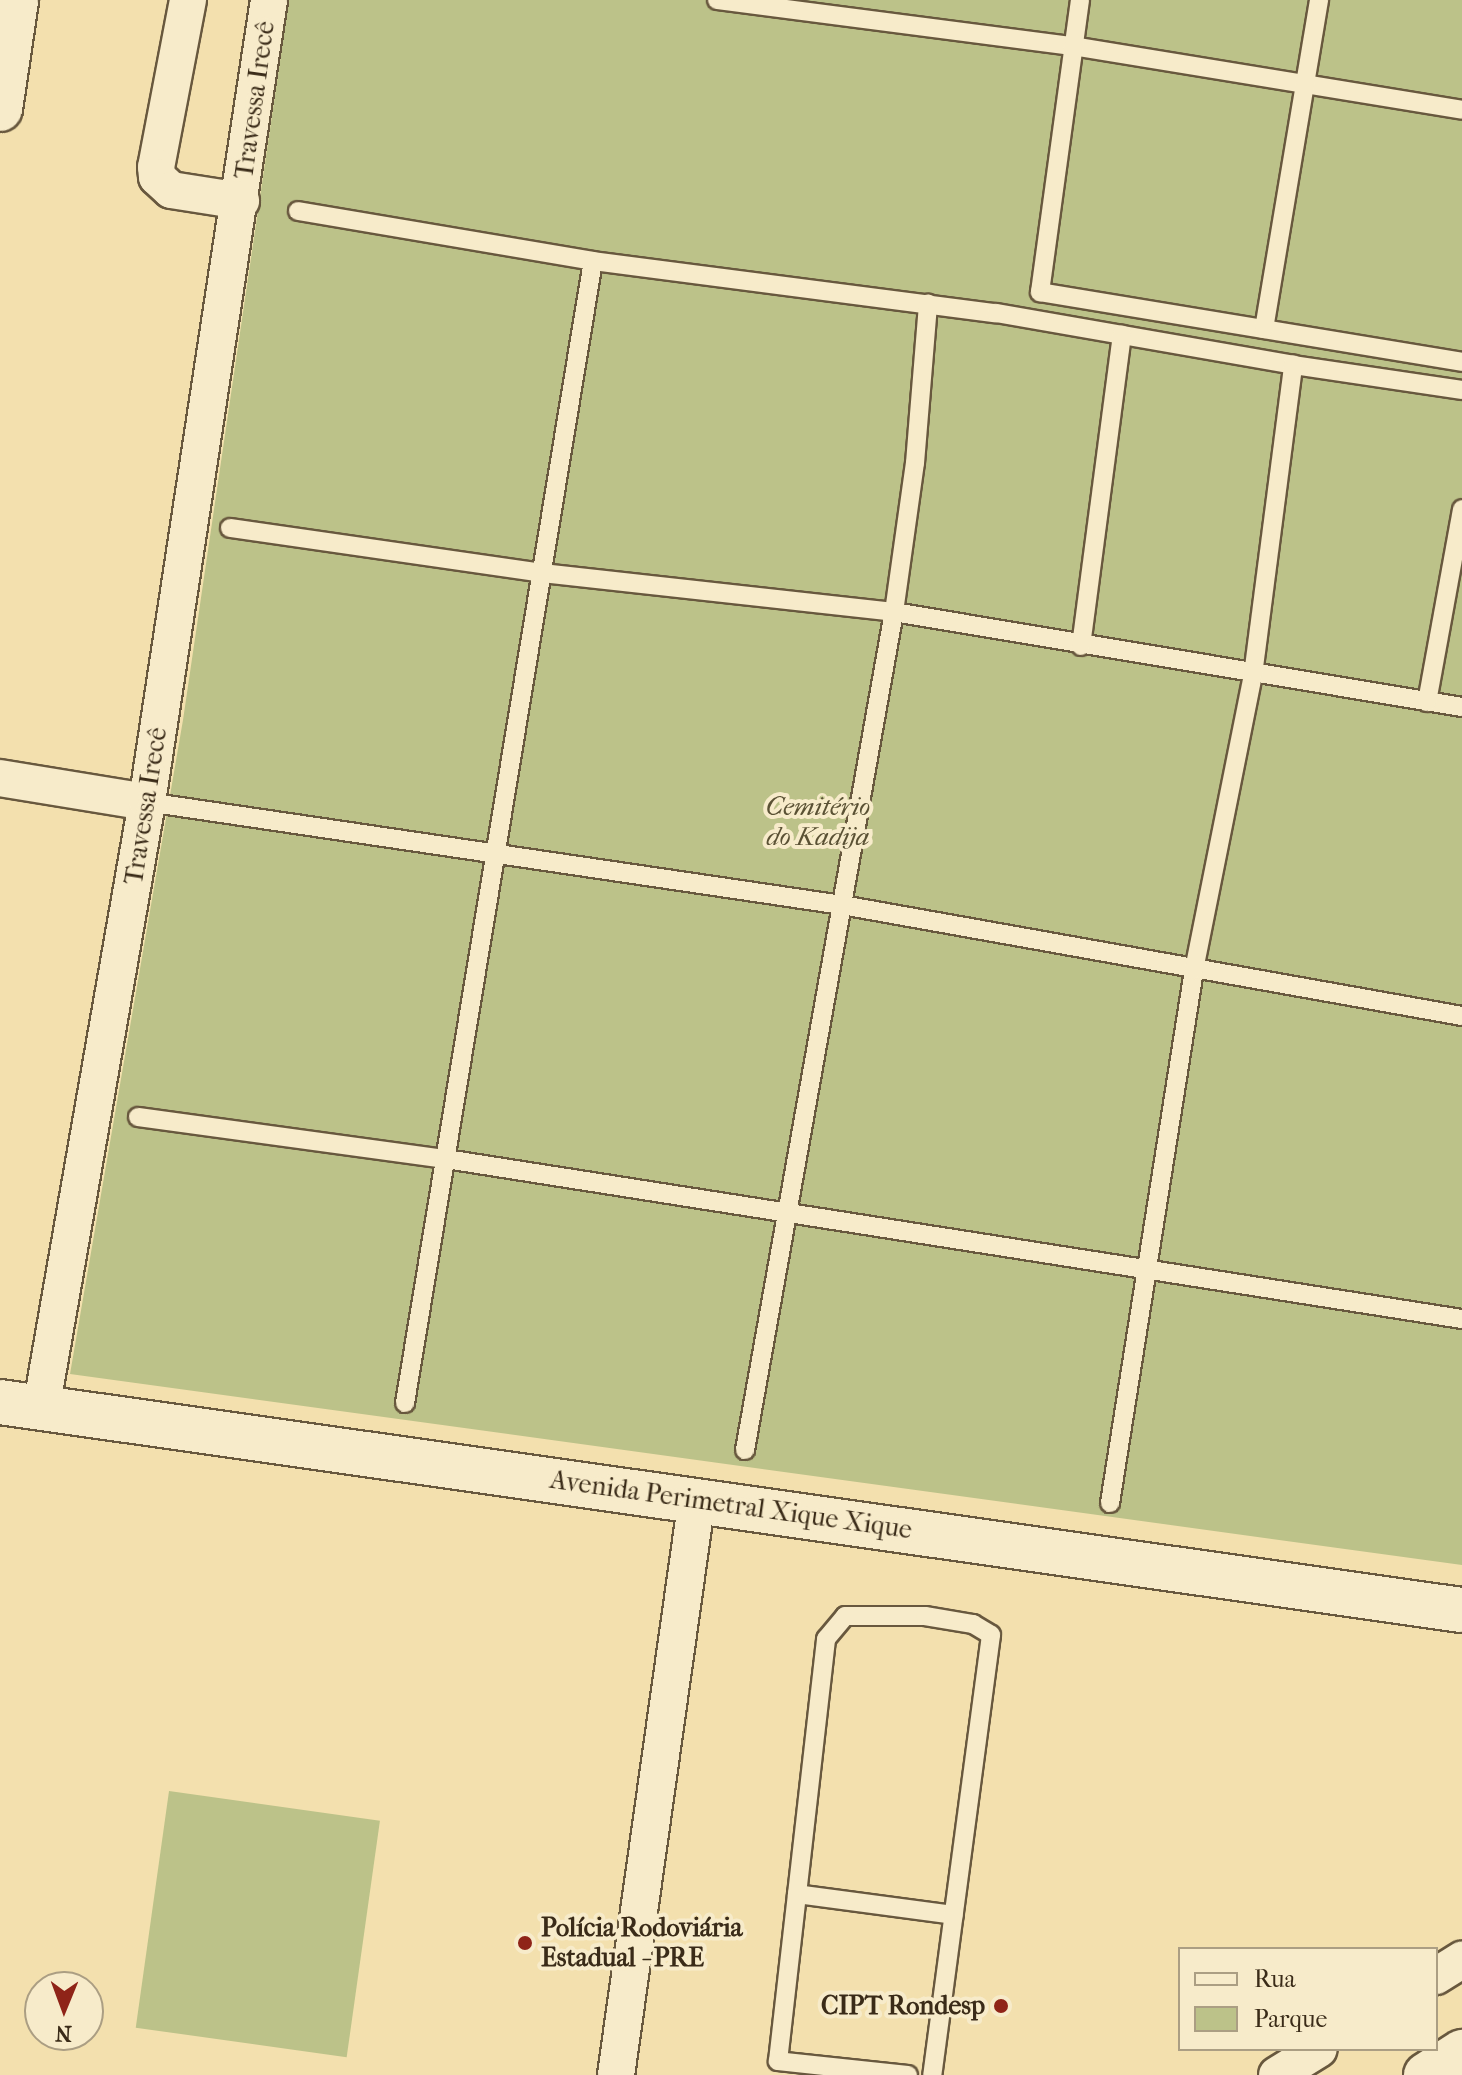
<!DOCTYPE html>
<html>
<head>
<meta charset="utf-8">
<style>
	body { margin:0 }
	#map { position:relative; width:1462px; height:2075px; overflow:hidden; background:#f3e0ae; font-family:"IM FELL French Canon",serif }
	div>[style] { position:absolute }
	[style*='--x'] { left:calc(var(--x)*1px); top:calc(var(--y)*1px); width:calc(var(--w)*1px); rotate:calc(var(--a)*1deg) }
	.green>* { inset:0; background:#bcc289; transform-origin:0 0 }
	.roads { filter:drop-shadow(2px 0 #68583e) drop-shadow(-2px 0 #68583e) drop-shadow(0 2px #68583e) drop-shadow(0 -2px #68583e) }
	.lane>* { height:18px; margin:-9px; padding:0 9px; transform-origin:9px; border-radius:9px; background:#f7ebca }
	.street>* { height:36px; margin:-18px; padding:0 18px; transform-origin:18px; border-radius:18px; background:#f7ebca }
	.secondary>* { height:44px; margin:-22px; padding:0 22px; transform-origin:22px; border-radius:22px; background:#f7ebca }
	.dots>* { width:22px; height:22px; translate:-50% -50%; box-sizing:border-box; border:4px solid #f7ebca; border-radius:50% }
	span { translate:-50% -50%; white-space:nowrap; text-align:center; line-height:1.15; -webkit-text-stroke:8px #f7ebca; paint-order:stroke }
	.street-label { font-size:26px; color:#3a2b18 }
	.park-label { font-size:26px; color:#5a5134; font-style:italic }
	.poi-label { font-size:26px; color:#3a2b18; font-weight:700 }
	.left { translate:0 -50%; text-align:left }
	.right { translate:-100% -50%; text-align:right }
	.legend { position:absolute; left:1178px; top:1947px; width:260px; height:104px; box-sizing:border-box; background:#f7ebca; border:2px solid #ab9e83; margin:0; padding:10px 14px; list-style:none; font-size:24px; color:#3a2b18 }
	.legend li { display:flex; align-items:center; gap:16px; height:40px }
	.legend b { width:40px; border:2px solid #ab9e83 }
	.north { position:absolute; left:24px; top:1971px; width:80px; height:80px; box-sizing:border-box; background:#f7ebca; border:2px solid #ab9e83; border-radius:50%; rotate:181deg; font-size:22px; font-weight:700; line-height:32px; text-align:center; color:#3a2b18 }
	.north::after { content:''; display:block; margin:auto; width:28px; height:36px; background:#8f2418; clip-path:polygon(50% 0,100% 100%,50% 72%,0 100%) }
</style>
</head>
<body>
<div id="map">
	<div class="green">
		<div style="clip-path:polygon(289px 0,1462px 0,1462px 1565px,70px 1374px,183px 720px)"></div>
		<div style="left:169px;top:1791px;width:213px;height:239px;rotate:8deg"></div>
	</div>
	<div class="roads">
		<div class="lane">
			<div style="--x:717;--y:0;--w:359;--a:7.4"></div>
			<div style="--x:1073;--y:46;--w:394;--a:9.3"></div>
			<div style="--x:1080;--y:0;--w:295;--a:97.8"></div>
			<div style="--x:1040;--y:292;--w:428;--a:9.4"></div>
			<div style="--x:298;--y:211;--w:299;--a:9.6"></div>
			<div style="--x:593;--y:261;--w:406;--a:7.4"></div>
			<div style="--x:996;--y:313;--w:302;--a:9.9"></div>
			<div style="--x:1293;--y:365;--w:171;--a:8.4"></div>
			<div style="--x:1264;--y:329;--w:334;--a:-80.5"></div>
			<div style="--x:230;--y:528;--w:315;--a:8.2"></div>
			<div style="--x:542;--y:573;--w:354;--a:6.3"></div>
			<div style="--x:894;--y:612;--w:576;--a:9.5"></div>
			<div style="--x:1081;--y:646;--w:314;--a:-82.5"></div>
			<div style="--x:1427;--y:702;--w:196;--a:-79.7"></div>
			<div style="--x:147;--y:802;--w:703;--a:8.43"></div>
			<div style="--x:842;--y:905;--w:630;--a:10.15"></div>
			<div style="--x:138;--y:1117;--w:311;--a:7.8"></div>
			<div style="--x:446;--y:1159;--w:1029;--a:8.95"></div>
			<div style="--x:405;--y:1403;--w:1157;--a:-80.65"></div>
			<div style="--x:745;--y:1450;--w:851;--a:-79.92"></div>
			<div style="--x:894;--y:612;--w:150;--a:-82"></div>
			<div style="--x:915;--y:463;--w:160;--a:-85.3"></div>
			<div style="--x:1110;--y:1503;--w:540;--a:-81.04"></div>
			<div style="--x:1194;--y:970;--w:301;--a:-78.7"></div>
			<div style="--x:1253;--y:675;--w:313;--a:-82.6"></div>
			<div style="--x:797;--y:1894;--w:158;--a:7.6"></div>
			<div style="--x:908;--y:2075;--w:131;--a:-173.9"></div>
			<div style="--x:778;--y:2061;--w:425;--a:-83.5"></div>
			<div style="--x:826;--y:1639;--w:30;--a:-50"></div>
			<div style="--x:845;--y:1616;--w:80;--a:0"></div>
			<div style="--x:925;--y:1616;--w:49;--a:9.5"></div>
			<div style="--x:973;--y:1624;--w:21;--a:31"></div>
			<div style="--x:991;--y:1635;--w:444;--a:97.6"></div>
		</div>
		<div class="street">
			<div style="--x:188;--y:0;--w:170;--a:100.8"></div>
			<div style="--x:156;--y:167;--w:10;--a:84"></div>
			<div style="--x:157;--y:177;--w:19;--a:43"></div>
			<div style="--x:171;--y:190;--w:71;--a:8.9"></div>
			<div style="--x:0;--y:778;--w:149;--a:9.3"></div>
			<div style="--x:41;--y:1409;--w:616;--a:-80.09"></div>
			<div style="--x:147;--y:802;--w:811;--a:-81.35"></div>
			<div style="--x:1436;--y:1976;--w:31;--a:-32"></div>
			<div style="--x:616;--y:2075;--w:582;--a:-82"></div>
			<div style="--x:1277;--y:2075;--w:49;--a:-31.8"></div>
		</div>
		<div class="secondary">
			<div style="--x:0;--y:109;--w:110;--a:-81.6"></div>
			<div style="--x:0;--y:1402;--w:1477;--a:8.1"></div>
			<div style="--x:1426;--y:2075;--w:43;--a:-32.6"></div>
		</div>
	</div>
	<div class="dots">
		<div style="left:525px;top:1943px;background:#8f2418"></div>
		<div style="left:1001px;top:2006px;background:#8f2418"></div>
	</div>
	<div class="street-label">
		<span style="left:255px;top:100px;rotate:-82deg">Travessa Irecê</span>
		<span style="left:146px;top:806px;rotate:-81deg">Travessa Irecê</span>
		<span style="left:731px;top:1505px;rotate:8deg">Avenida Perimetral Xique Xique</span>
	</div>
	<div class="park-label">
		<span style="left:818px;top:822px">Cemitério<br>do Kadija</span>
	</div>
	<div class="poi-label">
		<span class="left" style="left:541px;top:1943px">Polícia Rodoviária<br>Estadual - PRE</span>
		<span class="right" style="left:985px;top:2006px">CIPT Rondesp</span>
	</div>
	<ul class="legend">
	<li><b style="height:10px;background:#f7ebca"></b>Rua</li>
	<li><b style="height:22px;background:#bcc289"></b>Parque</li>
	</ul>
	<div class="north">N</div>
</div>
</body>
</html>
